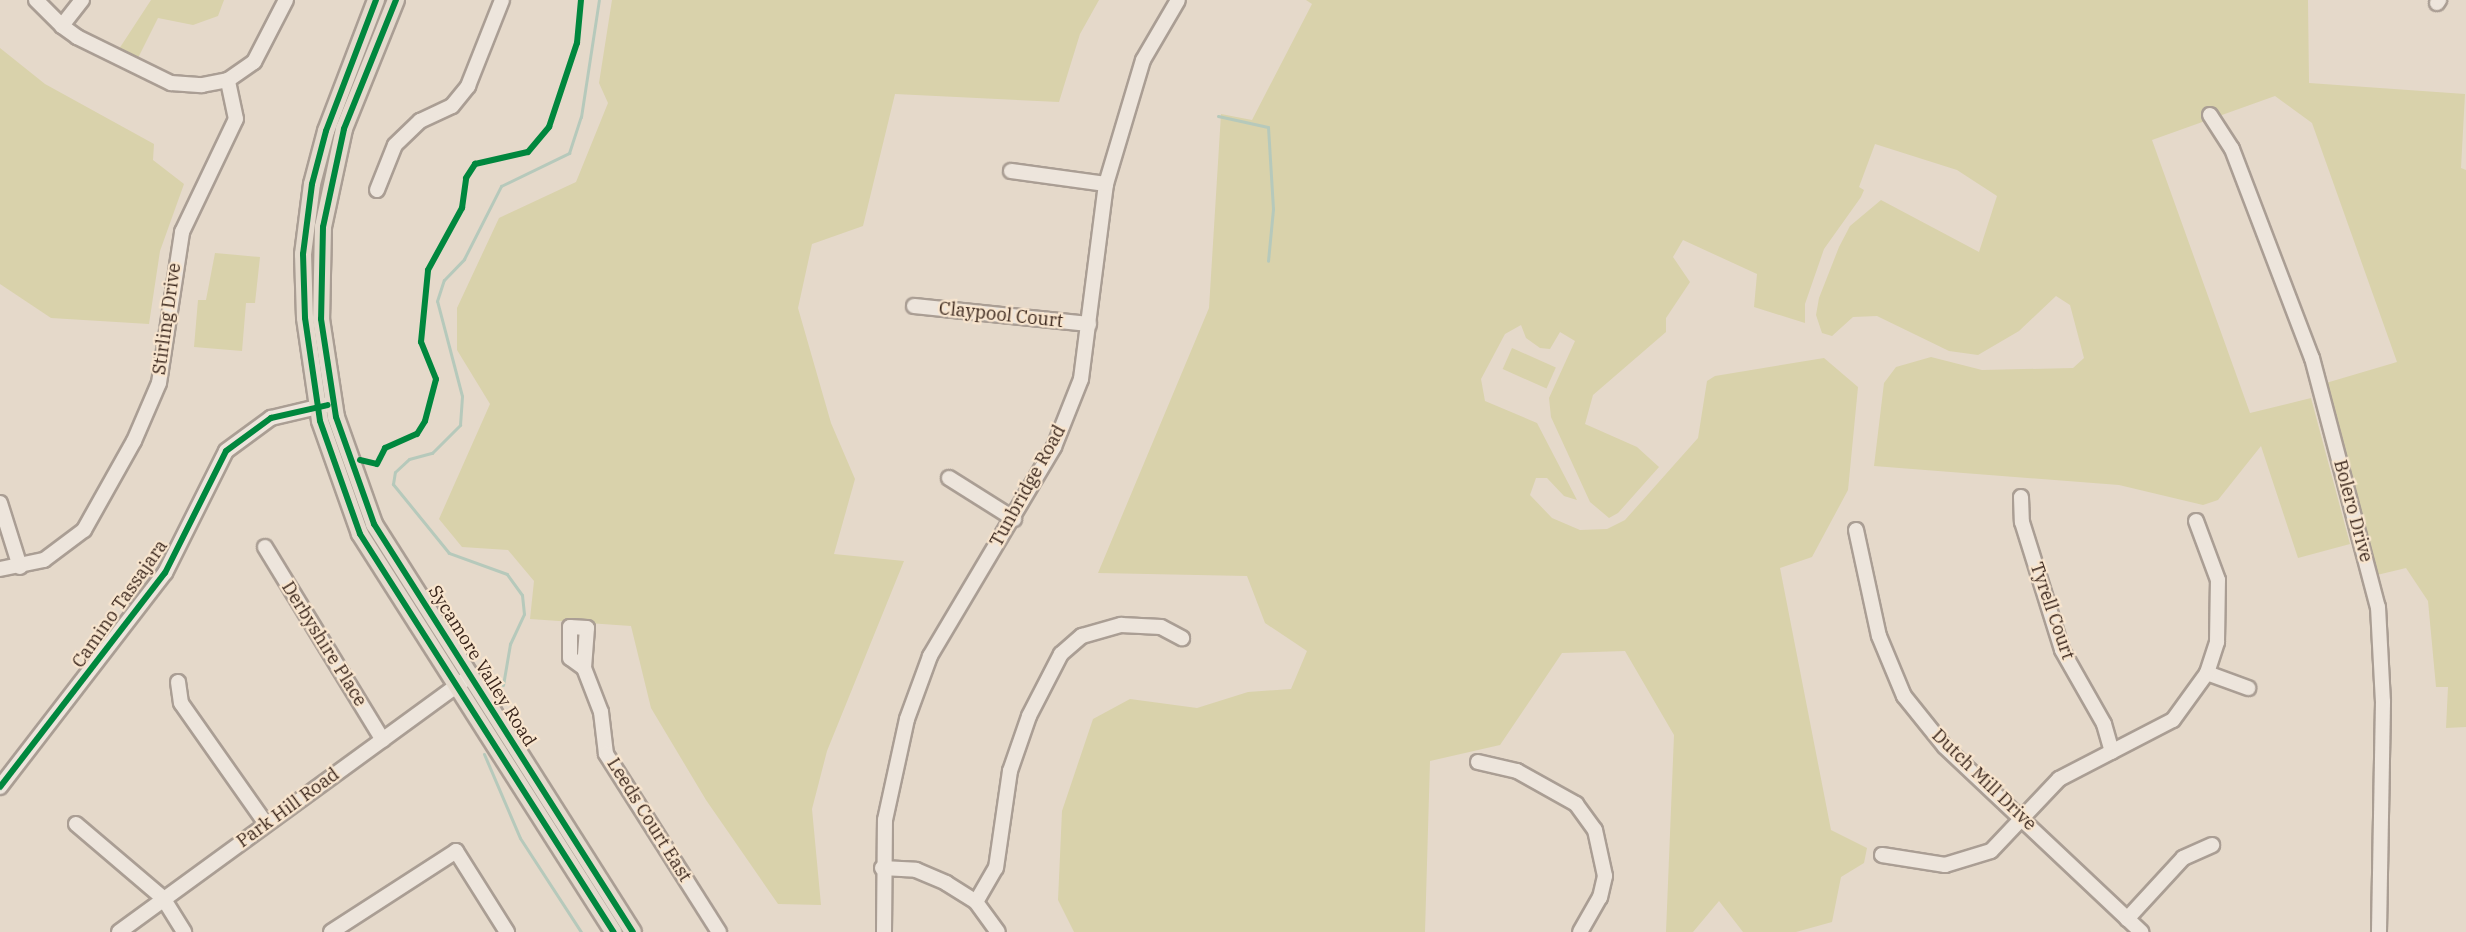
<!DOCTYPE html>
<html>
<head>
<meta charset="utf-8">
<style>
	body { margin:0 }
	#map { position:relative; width:2466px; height:932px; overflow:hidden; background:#e5d9ca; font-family:"IBM Plex Serif",serif }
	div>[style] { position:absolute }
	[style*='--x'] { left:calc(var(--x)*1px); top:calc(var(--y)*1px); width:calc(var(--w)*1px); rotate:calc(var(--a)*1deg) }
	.green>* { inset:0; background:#d9d2ab; transform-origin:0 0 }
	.stream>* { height:3px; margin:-1.5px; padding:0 1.5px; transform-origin:1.5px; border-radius:1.5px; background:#b6c9bb }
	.roads { filter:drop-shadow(2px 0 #aa9e94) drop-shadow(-2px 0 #aa9e94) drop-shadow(0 2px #aa9e94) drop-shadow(0 -2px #aa9e94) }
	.minor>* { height:14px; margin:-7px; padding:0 7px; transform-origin:7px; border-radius:7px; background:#ede5dc }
	.major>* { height:16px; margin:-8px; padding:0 8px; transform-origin:8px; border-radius:8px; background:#e4dacd }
	.cycleway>* { height:6px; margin:-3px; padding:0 3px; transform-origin:3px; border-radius:3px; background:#00873e }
	span { translate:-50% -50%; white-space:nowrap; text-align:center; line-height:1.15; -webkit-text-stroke:4.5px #f8e5ce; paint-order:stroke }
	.street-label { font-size:18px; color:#39251b }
</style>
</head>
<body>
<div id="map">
	<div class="green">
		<div style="clip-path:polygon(151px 0,224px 0,218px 16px,193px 25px,158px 18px,138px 58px,119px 49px)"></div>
		<div style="clip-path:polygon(612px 0,1099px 0,1080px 34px,1059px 102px,895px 94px,863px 226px,812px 244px,798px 308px,831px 423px,855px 479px,834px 554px,904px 561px,827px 751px,812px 809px,821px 905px,778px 904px,706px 800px,651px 708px,631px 626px,530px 619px,534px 581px,508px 550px,462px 547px,439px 519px,490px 404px,457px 350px,457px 308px,499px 218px,576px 182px,608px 103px,599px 83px)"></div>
		<div style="clip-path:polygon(1306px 0,2308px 0,2309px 83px,2465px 94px,2461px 168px,2466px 170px,2466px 727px,2446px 728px,2448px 687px,2436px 687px,2428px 601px,2406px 568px,2377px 575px,2326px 383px,2397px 362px,2312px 123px,2275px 96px,2152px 140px,2250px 413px,2311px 398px,2350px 544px,2298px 558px,2261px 446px,2218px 500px,2203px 505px,2119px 485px,1874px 466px,1884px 383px,1896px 367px,1931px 357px,1982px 370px,2073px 368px,2084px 358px,2070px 305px,2056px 296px,2019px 331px,1978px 355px,1949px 351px,1877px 316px,1853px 317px,1832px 336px,1822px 333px,1816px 315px,1819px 298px,1839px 247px,1850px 226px,1881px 200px,1979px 252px,1997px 196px,1957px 170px,1875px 144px,1859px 187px,1864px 190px,1861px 197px,1824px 249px,1805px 304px,1805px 323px,1754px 307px,1757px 274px,1683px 240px,1673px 257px,1690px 282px,1666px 318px,1666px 332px,1593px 395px,1585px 424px,1637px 447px,1659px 467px,1618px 513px,1609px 518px,1590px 502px,1551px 417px,1549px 398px,1575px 341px,1560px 332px,1550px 349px,1540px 348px,1526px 338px,1521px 325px,1505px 334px,1481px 379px,1485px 401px,1537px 423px,1577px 500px,1564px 496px,1547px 478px,1536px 478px,1530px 495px,1552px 518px,1580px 530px,1607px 529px,1625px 520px,1698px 438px,1707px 381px,1715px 376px,1824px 358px,1858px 387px,1848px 490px,1812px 557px,1780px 568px,1831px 830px,1867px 848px,1864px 863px,1841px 877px,1832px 922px,1796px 932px,1743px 932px,1719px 901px,1693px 932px,1666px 932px,1674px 735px,1625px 651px,1562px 653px,1500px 745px,1430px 761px,1425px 932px,1074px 932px,1058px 900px,1062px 811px,1093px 719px,1130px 699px,1197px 708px,1248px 692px,1291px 689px,1307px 651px,1265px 623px,1247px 576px,1098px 573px,1209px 308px,1221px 114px,1252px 120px,1312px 4px)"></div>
		<div style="clip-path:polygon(0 48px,45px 84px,154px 144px,153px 160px,184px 184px,160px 251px,149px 324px,51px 318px,0 284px)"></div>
		<div style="clip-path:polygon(215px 253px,260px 257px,255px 303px,246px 303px,242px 351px,194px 347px,198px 300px,206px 300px)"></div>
		<div style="left:1512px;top:348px;width:48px;height:23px;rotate:24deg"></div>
	</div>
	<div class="stream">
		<div style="--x:1218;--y:116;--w:51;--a:12.4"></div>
		<div style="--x:1268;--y:127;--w:82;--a:86.5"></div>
		<div style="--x:1273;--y:209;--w:52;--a:95.5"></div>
		<div style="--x:503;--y:685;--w:42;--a:-80.3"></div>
		<div style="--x:510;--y:644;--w:33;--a:-65"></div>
		<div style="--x:524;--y:614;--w:19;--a:-96"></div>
		<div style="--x:522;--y:595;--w:26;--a:-126"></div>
		<div style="--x:507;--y:574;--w:62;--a:-160.1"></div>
		<div style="--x:449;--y:553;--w:89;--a:-129.1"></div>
		<div style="--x:393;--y:484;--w:12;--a:-81"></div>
		<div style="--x:395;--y:472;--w:19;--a:-43"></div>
		<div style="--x:409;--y:459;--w:24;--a:-15"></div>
		<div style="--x:432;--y:453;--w:40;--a:-45"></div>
		<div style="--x:460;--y:425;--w:29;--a:-86"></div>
		<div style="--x:462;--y:396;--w:98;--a:-104.7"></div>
		<div style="--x:437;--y:301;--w:22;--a:-72"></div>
		<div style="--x:444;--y:280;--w:29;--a:-46"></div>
		<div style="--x:464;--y:259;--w:82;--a:-63.1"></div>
		<div style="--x:501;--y:186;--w:76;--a:-25.9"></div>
		<div style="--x:569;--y:153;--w:38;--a:-72"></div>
		<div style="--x:581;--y:117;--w:118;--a:-81.3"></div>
		<div style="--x:484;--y:754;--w:91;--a:66.8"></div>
		<div style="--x:520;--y:838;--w:112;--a:57"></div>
	</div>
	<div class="roads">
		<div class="minor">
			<div style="--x:36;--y:0;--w:37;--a:45"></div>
			<div style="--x:82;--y:0;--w:33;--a:128"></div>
			<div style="--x:62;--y:26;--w:19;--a:36"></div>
			<div style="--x:77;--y:37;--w:105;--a:26.1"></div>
			<div style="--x:171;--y:83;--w:31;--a:4"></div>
			<div style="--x:202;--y:85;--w:26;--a:-11"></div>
			<div style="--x:228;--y:80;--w:32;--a:-35"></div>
			<div style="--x:254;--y:62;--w:70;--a:-62.7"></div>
			<div style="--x:2437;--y:3;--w:4;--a:-56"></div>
			<div style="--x:2210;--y:115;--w:40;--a:57.1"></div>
			<div style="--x:2232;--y:149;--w:224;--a:69.1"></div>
			<div style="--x:2312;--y:358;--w:258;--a:75.2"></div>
			<div style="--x:2378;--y:607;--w:95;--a:87"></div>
			<div style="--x:2383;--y:702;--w:230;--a:91"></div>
			<div style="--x:1011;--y:171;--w:96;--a:7.8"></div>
			<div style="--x:377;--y:190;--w:48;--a:-68.2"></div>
			<div style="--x:395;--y:145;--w:35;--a:-44"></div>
			<div style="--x:420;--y:121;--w:35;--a:-25"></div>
			<div style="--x:452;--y:106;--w:26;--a:-51"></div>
			<div style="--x:468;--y:86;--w:92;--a:-68.4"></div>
			<div style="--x:914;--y:306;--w:176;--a:5.9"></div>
			<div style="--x:949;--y:478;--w:77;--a:32.2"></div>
			<div style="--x:2021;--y:497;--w:25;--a:88"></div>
			<div style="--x:2022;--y:522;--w:134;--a:72.6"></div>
			<div style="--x:2062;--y:650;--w:85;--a:60.4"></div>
			<div style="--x:2104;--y:724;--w:29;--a:74"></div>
			<div style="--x:0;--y:503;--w:67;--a:72.6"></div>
			<div style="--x:1856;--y:530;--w:108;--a:77.8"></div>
			<div style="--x:1879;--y:636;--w:65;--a:67.4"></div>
			<div style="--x:1904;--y:696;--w:65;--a:51.2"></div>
			<div style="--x:1945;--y:747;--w:270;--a:43.3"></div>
			<div style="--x:265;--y:547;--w:226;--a:58.6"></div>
			<div style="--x:0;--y:569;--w:45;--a:-11.6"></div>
			<div style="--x:44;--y:560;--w:50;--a:-36.9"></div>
			<div style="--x:84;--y:530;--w:102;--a:-60.7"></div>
			<div style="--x:134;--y:441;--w:63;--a:-66.7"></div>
			<div style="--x:159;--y:383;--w:153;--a:-81.3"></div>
			<div style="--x:182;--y:232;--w:125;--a:-64.5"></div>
			<div style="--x:236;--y:119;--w:40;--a:-102"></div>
			<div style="--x:584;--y:668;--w:17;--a:-144"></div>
			<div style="--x:570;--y:658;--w:31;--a:-90"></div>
			<div style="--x:570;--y:627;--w:17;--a:3"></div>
			<div style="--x:587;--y:628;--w:40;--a:94.3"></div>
			<div style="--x:584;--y:668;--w:47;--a:68.9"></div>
			<div style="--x:601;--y:712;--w:42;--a:83.2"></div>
			<div style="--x:606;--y:754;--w:211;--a:57.6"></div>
			<div style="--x:2207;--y:673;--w:44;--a:20.1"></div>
			<div style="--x:178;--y:682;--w:21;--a:82"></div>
			<div style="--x:181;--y:703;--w:148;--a:54.9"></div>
			<div style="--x:1478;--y:762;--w:40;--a:13"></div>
			<div style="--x:1517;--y:771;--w:68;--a:29.2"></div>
			<div style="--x:1576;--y:804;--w:32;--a:54"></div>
			<div style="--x:1595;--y:830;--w:47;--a:77.7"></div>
			<div style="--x:1605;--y:876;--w:22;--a:103"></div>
			<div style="--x:1600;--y:897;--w:40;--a:119.7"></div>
			<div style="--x:0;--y:787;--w:270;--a:-52.4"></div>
			<div style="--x:165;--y:573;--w:136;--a:-63.4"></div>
			<div style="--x:226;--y:451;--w:56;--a:-36.3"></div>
			<div style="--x:271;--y:418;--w:57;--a:-13.3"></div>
			<div style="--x:76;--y:824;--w:114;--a:40.4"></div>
			<div style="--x:163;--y:898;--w:40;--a:58"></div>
			<div style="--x:1882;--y:855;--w:64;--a:9"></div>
			<div style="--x:1945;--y:865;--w:48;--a:-16.9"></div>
			<div style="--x:1991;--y:851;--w:99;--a:-46.6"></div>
			<div style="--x:2059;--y:779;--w:128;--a:-27.4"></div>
			<div style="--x:2173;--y:720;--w:58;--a:-54.1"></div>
			<div style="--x:2207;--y:673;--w:33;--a:-72"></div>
			<div style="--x:2217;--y:642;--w:62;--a:-89.1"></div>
			<div style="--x:2218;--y:580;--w:63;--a:-110.4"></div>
			<div style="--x:882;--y:868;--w:34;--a:3"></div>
			<div style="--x:916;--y:870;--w:33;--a:23"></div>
			<div style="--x:946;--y:883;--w:36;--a:32"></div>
			<div style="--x:976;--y:902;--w:37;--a:54"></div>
			<div style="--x:976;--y:902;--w:39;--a:-60"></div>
			<div style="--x:996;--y:868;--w:98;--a:-81.8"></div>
			<div style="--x:1010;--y:771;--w:58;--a:-70.9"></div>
			<div style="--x:1029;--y:716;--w:70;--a:-62.7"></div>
			<div style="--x:1061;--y:654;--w:28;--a:-41"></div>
			<div style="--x:1082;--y:636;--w:41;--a:-15.8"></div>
			<div style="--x:1121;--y:625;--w:40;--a:2.9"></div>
			<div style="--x:1161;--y:627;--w:24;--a:28"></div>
			<div style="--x:2127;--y:919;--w:83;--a:-47.4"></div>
			<div style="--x:2183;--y:858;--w:32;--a:-24"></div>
			<div style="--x:119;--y:932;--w:427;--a:-36.1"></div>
			<div style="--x:331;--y:932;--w:149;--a:-32.9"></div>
			<div style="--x:456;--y:851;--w:96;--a:57.8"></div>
			<div style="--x:884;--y:932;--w:112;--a:-89.5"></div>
			<div style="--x:885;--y:820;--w:103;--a:-77.7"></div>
			<div style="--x:907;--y:719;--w:67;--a:-69.9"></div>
			<div style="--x:930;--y:656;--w:243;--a:-59.3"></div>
			<div style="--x:1054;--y:447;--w:73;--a:-68.3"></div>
			<div style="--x:1081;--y:379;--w:197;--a:-82.7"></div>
			<div style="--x:1106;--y:184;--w:129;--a:-73.4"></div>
			<div style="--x:1143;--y:60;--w:69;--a:-59.7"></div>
		</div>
		<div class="major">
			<div style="--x:376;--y:0;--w:140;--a:110.9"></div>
			<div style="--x:326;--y:131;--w:55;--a:104.8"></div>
			<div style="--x:312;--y:184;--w:71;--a:97.3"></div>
			<div style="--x:303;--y:254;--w:64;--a:88.2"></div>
			<div style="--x:305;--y:318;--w:104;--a:81.7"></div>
			<div style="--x:320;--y:421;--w:120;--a:70.5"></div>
			<div style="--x:360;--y:534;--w:472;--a:57.5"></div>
			<div style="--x:396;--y:0;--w:139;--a:112"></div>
			<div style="--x:344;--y:129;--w:100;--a:102.1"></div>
			<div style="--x:323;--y:227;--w:92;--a:91.2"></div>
			<div style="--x:321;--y:319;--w:99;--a:81.3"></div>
			<div style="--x:336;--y:417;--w:114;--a:70.4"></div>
			<div style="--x:374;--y:524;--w:483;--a:57.6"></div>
		</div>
	</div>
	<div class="cycleway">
		<div style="--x:376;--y:0;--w:140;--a:110.9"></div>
		<div style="--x:326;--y:131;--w:55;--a:104.8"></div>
		<div style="--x:312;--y:184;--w:71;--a:97.3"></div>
		<div style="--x:303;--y:254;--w:64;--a:88.2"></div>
		<div style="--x:305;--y:318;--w:104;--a:81.7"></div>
		<div style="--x:320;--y:421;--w:120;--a:70.5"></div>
		<div style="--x:360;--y:534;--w:472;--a:57.5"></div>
		<div style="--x:396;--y:0;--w:139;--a:112"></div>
		<div style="--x:344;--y:129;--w:100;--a:102.1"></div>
		<div style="--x:323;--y:227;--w:92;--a:91.2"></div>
		<div style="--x:321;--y:319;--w:99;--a:81.3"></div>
		<div style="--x:336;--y:417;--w:114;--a:70.4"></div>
		<div style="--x:374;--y:524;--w:483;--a:57.6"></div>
		<div style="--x:360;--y:460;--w:17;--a:13"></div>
		<div style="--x:377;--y:464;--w:18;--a:-63"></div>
		<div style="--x:385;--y:448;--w:35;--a:-24"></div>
		<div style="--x:417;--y:434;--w:15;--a:-58"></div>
		<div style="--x:425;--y:421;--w:43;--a:-75.3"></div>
		<div style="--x:436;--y:379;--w:40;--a:-112"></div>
		<div style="--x:421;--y:342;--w:72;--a:-84.4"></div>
		<div style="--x:428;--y:270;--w:71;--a:-61.3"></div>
		<div style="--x:462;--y:208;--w:30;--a:-82"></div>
		<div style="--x:466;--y:178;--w:17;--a:-57"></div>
		<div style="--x:475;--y:164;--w:54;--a:-12.8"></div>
		<div style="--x:528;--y:152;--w:33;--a:-50"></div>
		<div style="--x:549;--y:127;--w:89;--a:-71.6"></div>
		<div style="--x:577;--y:43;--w:43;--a:-84.7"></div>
		<div style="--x:0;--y:787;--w:270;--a:-52.4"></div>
		<div style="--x:165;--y:573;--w:136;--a:-63.4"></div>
		<div style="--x:226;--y:451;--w:56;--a:-36.3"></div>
		<div style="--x:271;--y:418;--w:58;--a:-12.8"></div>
	</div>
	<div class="street-label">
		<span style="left:1001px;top:315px;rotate:6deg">Claypool Court</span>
		<span style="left:167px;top:319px;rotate:-82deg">Stirling Drive</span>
		<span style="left:1028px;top:486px;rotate:-61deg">Tunbridge Road</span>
		<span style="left:2353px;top:511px;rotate:75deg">Bolero Drive</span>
		<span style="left:120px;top:604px;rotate:-55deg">Camino Tassajara</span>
		<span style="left:2052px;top:611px;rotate:71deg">Tyrell Court</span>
		<span style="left:324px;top:644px;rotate:58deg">Derbyshire Place</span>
		<span style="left:482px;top:666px;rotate:58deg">Sycamore Valley Road</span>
		<span style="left:1984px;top:780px;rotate:44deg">Dutch Mill Drive</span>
		<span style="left:288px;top:808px;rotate:-36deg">Park Hill Road</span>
		<span style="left:649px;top:820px;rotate:58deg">Leeds Court East</span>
	</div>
</div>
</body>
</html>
